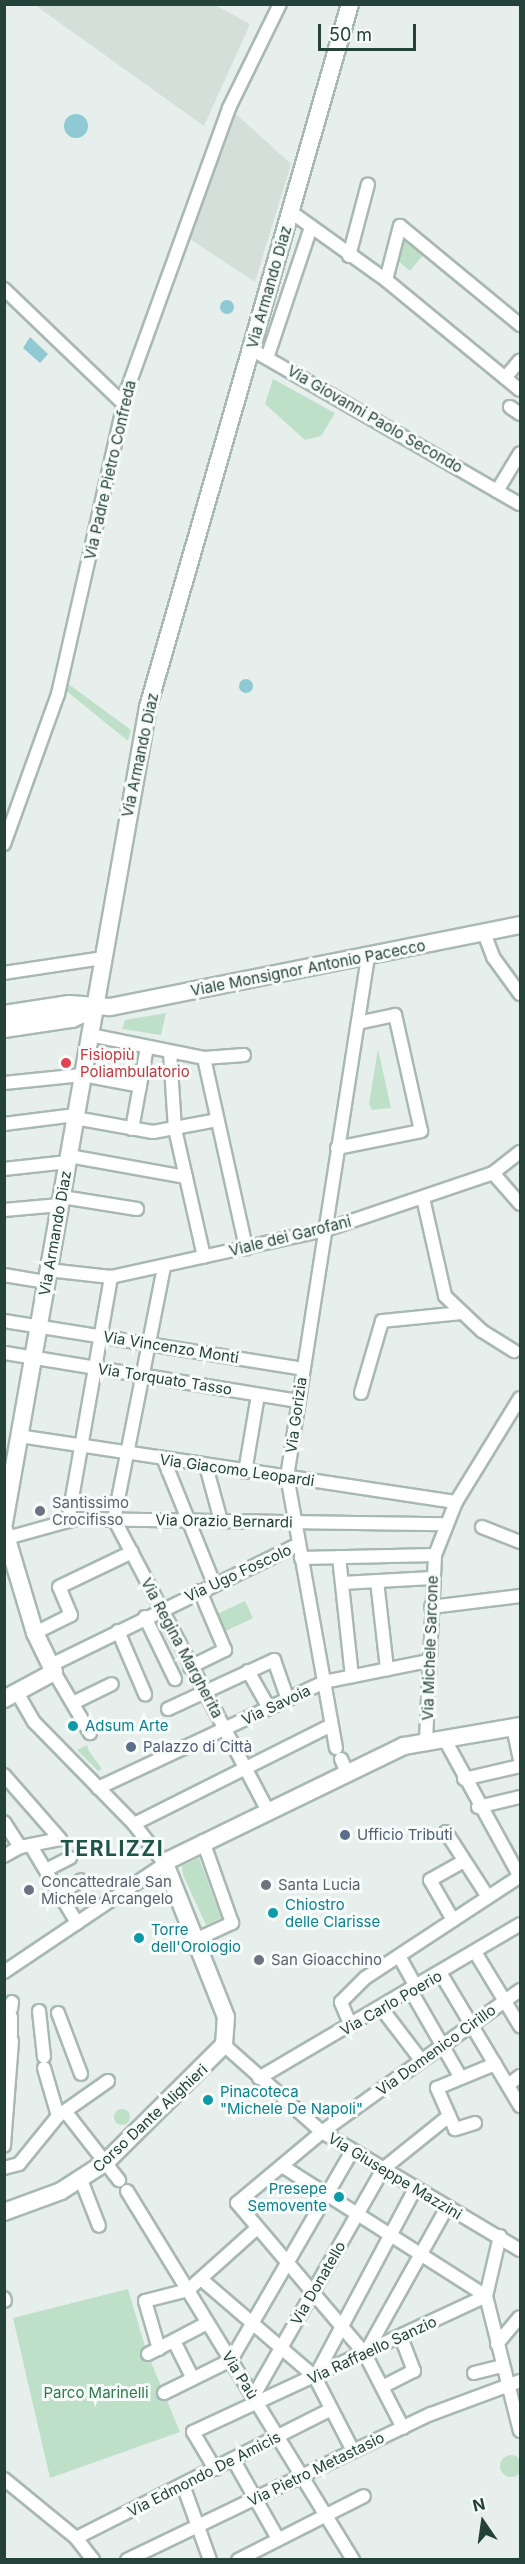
<!DOCTYPE html>
<html>
<head>
<meta charset="utf-8">
<style>
	body { margin:0 }
	#map { position:relative; width:525px; height:2564px; overflow:hidden; background:#e6efeb; font-family:Inter,sans-serif }
	div>[style] { position:absolute }
	[style*='--x'] { left:calc(var(--x)*1px); top:calc(var(--y)*1px); width:calc(var(--w)*1px); rotate:calc(var(--a)*1deg) }
	.built>* { inset:0; background:#d4dfda }
	.green>* { inset:0; background:#bfe0c8; transform-origin:0 0 }
	.round { border-radius:50% }
	.water>* { inset:0; background:#8ec9d4 }
	.roads { filter:drop-shadow(2px 0 #a8b8b2) drop-shadow(-2px 0 #a8b8b2) drop-shadow(0 2px #a8b8b2) drop-shadow(0 -2px #a8b8b2) }
	.street>* { height:12px; margin:-6px; padding:0 6px; transform-origin:6px; border-radius:6px; background:#fff }
	.secondary>* { height:16px; margin:-8px; padding:0 8px; transform-origin:8px; border-radius:8px; background:#fff }
	.dots>* { width:16px; height:16px; translate:-50% -50%; box-sizing:border-box; border:3px solid #f7fbf9; border-radius:50% }
	span { translate:-50% -50%; white-space:nowrap; text-align:center; line-height:1.15; -webkit-text-stroke:6px #f7fbf9; paint-order:stroke }
	.street-label { font-size:15px; color:#24423a }
	.health-label { font-size:15px; color:#be3a42 }
	.left { translate:0 -50%; text-align:left }
	.worship-label { font-size:15px; color:#5b616d }
	.culture-label { font-size:15px; color:#0d838f }
	.right { translate:-100% -50%; text-align:right }
	.service-label { font-size:15px; color:#4e5e75 }
	.park-label { font-size:15px; color:#2d7a4b }
	.district-label { font-size:21px; color:#1f5548; font-weight:700; letter-spacing:1.5px }
	.frame { position:absolute; inset:0; border:6px solid #24423a; pointer-events:none }
	.north { position:absolute; left:453px; top:2492px; width:60px; height:60px; -webkit-text-stroke:4px #f7fbf9; paint-order:stroke; rotate:347deg; font-size:16px; font-weight:700; line-height:24px; text-align:center; color:#24423a }
	.north::after { content:''; display:block; margin:auto; width:21px; height:27px; background:#24423a; clip-path:polygon(50% 0,100% 100%,50% 72%,0 100%) }
	.scale { position:absolute; left:318px; top:24px; width:98px; height:27px; box-sizing:border-box; border:3px solid #24423a; border-top:0; padding-left:8px; font-size:18px; line-height:21px; white-space:nowrap; color:#24423a; -webkit-text-stroke:4px #f7fbf9; paint-order:stroke }
</style>
</head>
<body>
<div id="map">
	<div class="built">
		<div style="clip-path:polygon(35px 5px,215px 5px,250px 24px,204px 126px)"></div>
		<div style="clip-path:polygon(236px 114px,291px 164px,255px 282px,187px 237px)"></div>
	</div>
	<div class="green">
		<div style="clip-path:polygon(403px 236px,427px 250px,410px 271px,397px 260px)"></div>
		<div style="clip-path:polygon(273px 379px,335px 413px,321px 436px,305px 440px,265px 404px)"></div>
		<div style="clip-path:polygon(67px 683px,131px 730px,128px 741px,64px 689px)"></div>
		<div style="clip-path:polygon(166px 1013px,161px 1035px,122px 1029px,125px 1020px)"></div>
		<div style="clip-path:polygon(378px 1049px,391px 1108px,372px 1110px,369px 1104px)"></div>
		<div style="left:245px;top:1601px;width:19px;height:32px;rotate:65deg"></div>
		<div style="clip-path:polygon(87px 1745px,89px 1751px,102px 1769px,98px 1771px,77px 1750px)"></div>
		<div style="clip-path:polygon(199px 1858px,221px 1918px,206px 1925px,183px 1875px,182px 1866px)"></div>
		<div class="round" style="left:114px;top:2109px;width:16px;height:16px"></div>
		<div style="clip-path:polygon(128px 2289px,146px 2350px,180px 2432px,50px 2478px,13px 2318px)"></div>
		<div class="round" style="left:500px;top:2455px;width:22px;height:22px"></div>
	</div>
	<div class="water">
		<div class="round" style="left:64px;top:114px;width:24px;height:24px"></div>
		<div class="round" style="left:220px;top:300px;width:14px;height:14px"></div>
		<div style="clip-path:polygon(30px 337px,48px 354px,40px 363px,23px 348px)"></div>
		<div class="round" style="left:239px;top:679px;width:14px;height:14px"></div>
	</div>
	<div class="roads">
		<div class="street">
			<div style="--x:291;--y:212;--w:117;--a:35.6"></div>
			<div style="--x:386;--y:280;--w:173;--a:39.4"></div>
			<div style="--x:349;--y:256;--w:74;--a:-75.2"></div>
			<div style="--x:386;--y:280;--w:56;--a:-75.5"></div>
			<div style="--x:400;--y:226;--w:156;--a:39.5"></div>
			<div style="--x:4;--y:289;--w:165;--a:43.8"></div>
			<div style="--x:251;--y:349;--w:310;--a:30"></div>
			<div style="--x:267;--y:358;--w:138;--a:-71.4"></div>
			<div style="--x:505;--y:378;--w:23;--a:-50"></div>
			<div style="--x:510;--y:407;--w:12;--a:35"></div>
			<div style="--x:497;--y:491;--w:44;--a:-58.8"></div>
			<div style="--x:4;--y:844;--w:159;--a:-70.2"></div>
			<div style="--x:58;--y:694;--w:312;--a:-77.2"></div>
			<div style="--x:127;--y:390;--w:300;--a:-70.1"></div>
			<div style="--x:229;--y:108;--w:116;--a:-63.9"></div>
			<div style="--x:484;--y:933;--w:26;--a:69"></div>
			<div style="--x:493;--y:957;--w:46;--a:53.9"></div>
			<div style="--x:4;--y:973;--w:100;--a:-8.6"></div>
			<div style="--x:90;--y:1035;--w:116;--a:11.4"></div>
			<div style="--x:204;--y:1058;--w:40;--a:-4.3"></div>
			<div style="--x:170;--y:1052;--w:77;--a:86.3"></div>
			<div style="--x:175;--y:1129;--w:131;--a:77.2"></div>
			<div style="--x:204;--y:1058;--w:195;--a:77.5"></div>
			<div style="--x:4;--y:1083;--w:79;--a:-5.8"></div>
			<div style="--x:83;--y:1075;--w:58;--a:10.9"></div>
			<div style="--x:75;--y:1118;--w:79;--a:10.2"></div>
			<div style="--x:153;--y:1132;--w:65;--a:-10.6"></div>
			<div style="--x:4;--y:1124;--w:72;--a:-7.2"></div>
			<div style="--x:132;--y:1129;--w:83;--a:-79.6"></div>
			<div style="--x:337;--y:1148;--w:86;--a:-11.4"></div>
			<div style="--x:421;--y:1131;--w:119;--a:-102.6"></div>
			<div style="--x:395;--y:1015;--w:38;--a:168"></div>
			<div style="--x:69;--y:1156;--w:119;--a:10.2"></div>
			<div style="--x:4;--y:1169;--w:64;--a:-6.2"></div>
			<div style="--x:493;--y:1173;--w:41;--a:48.9"></div>
			<div style="--x:62;--y:1197;--w:76;--a:9.1"></div>
			<div style="--x:423;--y:1198;--w:100;--a:77.3"></div>
			<div style="--x:445;--y:1296;--w:51;--a:43.4"></div>
			<div style="--x:482;--y:1331;--w:38;--a:32"></div>
			<div style="--x:4;--y:1210;--w:56;--a:-5.1"></div>
			<div style="--x:164;--y:1267;--w:257;--a:101.2"></div>
			<div style="--x:114;--y:1519;--w:328;--a:62.2"></div>
			<div style="--x:48;--y:1270;--w:63;--a:6.3"></div>
			<div style="--x:111;--y:1277;--w:219;--a:-12.4"></div>
			<div style="--x:325;--y:1230;--w:177;--a:-18.7"></div>
			<div style="--x:493;--y:1173;--w:34;--a:-38"></div>
			<div style="--x:4;--y:1275;--w:43;--a:9.5"></div>
			<div style="--x:4;--y:1321;--w:303;--a:9.1"></div>
			<div style="--x:5;--y:1353;--w:297;--a:9.3"></div>
			<div style="--x:361;--y:1393;--w:75;--a:-73.7"></div>
			<div style="--x:382;--y:1321;--w:79;--a:-5.8"></div>
			<div style="--x:19;--y:1436;--w:442;--a:8.6"></div>
			<div style="--x:164;--y:1460;--w:134;--a:68"></div>
			<div style="--x:206;--y:1466;--w:57;--a:74.7"></div>
			<div style="--x:245;--y:1472;--w:78;--a:-80.4"></div>
			<div style="--x:68;--y:1521;--w:248;--a:-80"></div>
			<div style="--x:482;--y:1527;--w:41;--a:21.5"></div>
			<div style="--x:7;--y:1538;--w:71;--a:-15.6"></div>
			<div style="--x:75;--y:1519;--w:369;--a:0.8"></div>
			<div style="--x:339;--y:1557;--w:120;--a:83.8"></div>
			<div style="--x:301;--y:1558;--w:134;--a:-1.3"></div>
			<div style="--x:377;--y:1581;--w:89;--a:83.5"></div>
			<div style="--x:342;--y:1583;--w:90;--a:-3.2"></div>
			<div style="--x:431;--y:1607;--w:90;--a:-7"></div>
			<div style="--x:145;--y:1617;--w:69;--a:64.2"></div>
			<div style="--x:118;--y:1631;--w:69;--a:66.8"></div>
			<div style="--x:35;--y:1633;--w:40;--a:-26.6"></div>
			<div style="--x:71;--y:1615;--w:30;--a:-113"></div>
			<div style="--x:59;--y:1587;--w:81;--a:-25.6"></div>
			<div style="--x:49;--y:1666;--w:278;--a:-26"></div>
			<div style="--x:190;--y:1667;--w:39;--a:-26"></div>
			<div style="--x:225;--y:1650;--w:64;--a:-113"></div>
			<div style="--x:248;--y:1671;--w:43;--a:60.4"></div>
			<div style="--x:54;--y:1672;--w:71;--a:59.5"></div>
			<div style="--x:73;--y:1703;--w:43;--a:-26"></div>
			<div style="--x:168;--y:1709;--w:117;--a:-24.8"></div>
			<div style="--x:274;--y:1660;--w:42;--a:70.7"></div>
			<div style="--x:513;--y:1727;--w:35;--a:78"></div>
			<div style="--x:444;--y:1738;--w:158;--a:61.3"></div>
			<div style="--x:426;--y:1740;--w:185;--a:-87.2"></div>
			<div style="--x:435;--y:1555;--w:57;--a:-68.4"></div>
			<div style="--x:456;--y:1502;--w:122;--a:-58.4"></div>
			<div style="--x:336;--y:1748;--w:275;--a:-100.2"></div>
			<div style="--x:287;--y:1477;--w:526;--a:-81.15"></div>
			<div style="--x:341;--y:1759;--w:12;--a:66"></div>
			<div style="--x:4;--y:1775;--w:85;--a:48.8"></div>
			<div style="--x:60;--y:1839;--w:41;--a:168.7"></div>
			<div style="--x:20;--y:1847;--w:18;--a:151"></div>
			<div style="--x:464;--y:1779;--w:57;--a:-13.1"></div>
			<div style="--x:98;--y:1788;--w:250;--a:-25.1"></div>
			<div style="--x:324;--y:1682;--w:106;--a:-11.4"></div>
			<div style="--x:478;--y:1807;--w:43;--a:-13.4"></div>
			<div style="--x:4;--y:1822;--w:30;--a:57"></div>
			<div style="--x:134;--y:1824;--w:219;--a:-26.6"></div>
			<div style="--x:446;--y:1832;--w:77;--a:57.1"></div>
			<div style="--x:31;--y:1846;--w:90;--a:59.1"></div>
			<div style="--x:46;--y:1870;--w:27;--a:-27"></div>
			<div style="--x:59;--y:1894;--w:26;--a:-32"></div>
			<div style="--x:453;--y:1920;--w:46;--a:-119.9"></div>
			<div style="--x:430;--y:1880;--w:39;--a:-29"></div>
			<div style="--x:195;--y:1940;--w:41;--a:-24.7"></div>
			<div style="--x:232;--y:1923;--w:87;--a:-109.5"></div>
			<div style="--x:475;--y:1952;--w:87;--a:58.7"></div>
			<div style="--x:399;--y:1956;--w:37;--a:61"></div>
			<div style="--x:4;--y:1972;--w:194;--a:-33.9"></div>
			<div style="--x:165;--y:1864;--w:51;--a:-127.8"></div>
			<div style="--x:134;--y:1824;--w:143;--a:-134.4"></div>
			<div style="--x:34;--y:1722;--w:34;--a:-120"></div>
			<div style="--x:441;--y:1974;--w:154;--a:59.1"></div>
			<div style="--x:411;--y:1991;--w:100;--a:60.1"></div>
			<div style="--x:11;--y:2009;--w:7;--a:-82"></div>
			<div style="--x:382;--y:2009;--w:64;--a:52.6"></div>
			<div style="--x:39;--y:2011;--w:46;--a:83.8"></div>
			<div style="--x:58;--y:2013;--w:65;--a:69.3"></div>
			<div style="--x:11;--y:2017;--w:18;--a:90"></div>
			<div style="--x:351;--y:2026;--w:26;--a:-113"></div>
			<div style="--x:341;--y:2002;--w:34;--a:-45"></div>
			<div style="--x:365;--y:1978;--w:186;--a:-33.3"></div>
			<div style="--x:4;--y:2033;--w:11;--a:45"></div>
			<div style="--x:12;--y:2041;--w:105;--a:94.4"></div>
			<div style="--x:224;--y:2045;--w:131;--a:41.6"></div>
			<div style="--x:322;--y:2132;--w:230;--a:30.8"></div>
			<div style="--x:44;--y:2068;--w:50;--a:73.7"></div>
			<div style="--x:259;--y:2078;--w:303;--a:-30.5"></div>
			<div style="--x:508;--y:2085;--w:15;--a:-37"></div>
			<div style="--x:65;--y:2111;--w:88;--a:52"></div>
			<div style="--x:475;--y:2123;--w:21;--a:163"></div>
			<div style="--x:455;--y:2129;--w:45;--a:-113.7"></div>
			<div style="--x:437;--y:2088;--w:63;--a:-22.5"></div>
			<div style="--x:282;--y:2166;--w:242;--a:32.5"></div>
			<div style="--x:4;--y:2168;--w:16;--a:-15"></div>
			<div style="--x:19;--y:2164;--w:62;--a:-50.9"></div>
			<div style="--x:58;--y:2116;--w:61;--a:-35"></div>
			<div style="--x:81;--y:2180;--w:49;--a:68.6"></div>
			<div style="--x:127;--y:2191;--w:433;--a:58.5"></div>
			<div style="--x:500;--y:2236;--w:62;--a:103.1"></div>
			<div style="--x:486;--y:2296;--w:139;--a:75.9"></div>
			<div style="--x:201;--y:2279;--w:150;--a:40.7"></div>
			<div style="--x:315;--y:2377;--w:83;--a:62.8"></div>
			<div style="--x:4;--y:2298;--w:3;--a:72"></div>
			<div style="--x:174;--y:2341;--w:42;--a:63.4"></div>
			<div style="--x:497;--y:2344;--w:35;--a:-50"></div>
			<div style="--x:159;--y:2349;--w:50;--a:-106.3"></div>
			<div style="--x:145;--y:2301;--w:44;--a:-14.3"></div>
			<div style="--x:188;--y:2290;--w:93;--a:-41.9"></div>
			<div style="--x:148;--y:2354;--w:67;--a:-27.7"></div>
			<div style="--x:365;--y:2354;--w:168;--a:-60.8"></div>
			<div style="--x:474;--y:2373;--w:30;--a:-14"></div>
			<div style="--x:315;--y:2377;--w:213;--a:-62"></div>
			<div style="--x:382;--y:2387;--w:36;--a:-27"></div>
			<div style="--x:414;--y:2371;--w:36;--a:-111"></div>
			<div style="--x:164;--y:2393;--w:75;--a:-26.2"></div>
			<div style="--x:231;--y:2360;--w:241;--a:-59.9"></div>
			<div style="--x:253;--y:2397;--w:262;--a:-60.3"></div>
			<div style="--x:383;--y:2169;--w:85;--a:-38.8"></div>
			<div style="--x:403;--y:2428;--w:83;--a:-117.2"></div>
			<div style="--x:365;--y:2354;--w:198;--a:-130.3"></div>
			<div style="--x:237;--y:2203;--w:111;--a:-39.9"></div>
			<div style="--x:322;--y:2132;--w:244;--a:-35.6"></div>
			<div style="--x:233;--y:2459;--w:92;--a:60.6"></div>
			<div style="--x:215;--y:2469;--w:43;--a:-120.7"></div>
			<div style="--x:193;--y:2432;--w:323;--a:-24.9"></div>
			<div style="--x:4;--y:2479;--w:93;--a:39.3"></div>
			<div style="--x:76;--y:2538;--w:28;--a:52"></div>
			<div style="--x:183;--y:2485;--w:80;--a:70.2"></div>
			<div style="--x:76;--y:2538;--w:286;--a:-26.8"></div>
			<div style="--x:127;--y:2560;--w:337;--a:-25.7"></div>
			<div style="--x:431;--y:2414;--w:95;--a:-20.3"></div>
			<div style="--x:238;--y:2560;--w:141;--a:-26.9"></div>
		</div>
		<div class="secondary">
			<div style="--x:4;--y:1014;--w:66;--a:-8.7"></div>
			<div style="--x:69;--y:1004;--w:41;--a:4.2"></div>
			<div style="--x:110;--y:1007;--w:418;--a:-11.3"></div>
			<div style="--x:4;--y:1029;--w:69;--a:-8.4"></div>
			<div style="--x:72;--y:1019;--w:24;--a:-24"></div>
			<div style="--x:4;--y:1523;--w:829;--a:-79.99"></div>
			<div style="--x:148;--y:707;--w:731;--a:-73.97"></div>
			<div style="--x:4;--y:1529;--w:109;--a:73.4"></div>
			<div style="--x:35;--y:1633;--w:43;--a:64"></div>
			<div style="--x:54;--y:1672;--w:57;--a:151.6"></div>
			<div style="--x:4;--y:2212;--w:61;--a:-20.2"></div>
			<div style="--x:61;--y:2191;--w:54;--a:-32.8"></div>
			<div style="--x:106;--y:2162;--w:166;--a:-44.8"></div>
			<div style="--x:224;--y:2045;--w:28;--a:-86"></div>
			<div style="--x:226;--y:2017;--w:165;--a:-111.7"></div>
			<div style="--x:165;--y:1864;--w:6;--a:-45"></div>
			<div style="--x:169;--y:1860;--w:261;--a:-25.9"></div>
			<div style="--x:404;--y:1746;--w:118;--a:-9.8"></div>
		</div>
	</div>
	<div class="dots">
		<div style="left:66px;top:1063px;background:#e0444e"></div>
		<div style="left:40px;top:1511px;background:#6b7280"></div>
		<div style="left:73px;top:1726px;background:#0f9aa8"></div>
		<div style="left:131px;top:1747px;background:#5c6f8a"></div>
		<div style="left:345px;top:1835px;background:#5c6f8a"></div>
		<div style="left:266px;top:1885px;background:#6b7280"></div>
		<div style="left:29px;top:1890px;background:#6b7280"></div>
		<div style="left:273px;top:1913px;background:#0f9aa8"></div>
		<div style="left:139px;top:1938px;background:#0f9aa8"></div>
		<div style="left:259px;top:1960px;background:#6b7280"></div>
		<div style="left:208px;top:2100px;background:#0f9aa8"></div>
		<div style="left:339px;top:2197px;background:#0f9aa8"></div>
	</div>
	<div class="street-label">
		<span style="left:269px;top:287px;rotate:-74deg">Via Armando Diaz</span>
		<span style="left:375px;top:419px;rotate:30deg">Via Giovanni Paolo Secondo</span>
		<span style="left:110px;top:470px;rotate:-77deg">Via Padre Pietro Confreda</span>
		<span style="left:140px;top:755px;rotate:-78deg">Via Armando Diaz</span>
		<span style="left:308px;top:968px;rotate:-11deg">Viale Monsignor Antonio Pacecco</span>
		<span style="left:55px;top:1233px;rotate:-80deg">Via Armando Diaz</span>
		<span style="left:290px;top:1236px;rotate:-14deg">Viale dei Garofani</span>
		<span style="left:171px;top:1347px;rotate:9deg">Via Vincenzo Monti</span>
		<span style="left:165px;top:1379px;rotate:9deg">Via Torquato Tasso</span>
		<span style="left:296px;top:1415px;rotate:-82deg">Via Gorizia</span>
		<span style="left:237px;top:1470px;rotate:8deg">Via Giacomo Leopardi</span>
		<span style="left:224px;top:1521px;rotate:1deg">Via Orazio Bernardi</span>
		<span style="left:238px;top:1573px;rotate:-25deg">Via Ugo Foscolo</span>
		<span style="left:182px;top:1648px;rotate:62deg">Via Regina Margherita</span>
		<span style="left:430px;top:1648px;rotate:-88deg">Via Michele Sarcone</span>
		<span style="left:276px;top:1705px;rotate:-25deg">Via Savoia</span>
		<span style="left:391px;top:2003px;rotate:-30deg">Via Carlo Poerio</span>
		<span style="left:436px;top:2050px;rotate:-36deg">Via Domenico Cirillo</span>
		<span style="left:150px;top:2118px;rotate:-43deg">Corso Dante Alighieri</span>
		<span style="left:395px;top:2176px;rotate:31deg">Via Giuseppe Mazzini</span>
		<span style="left:318px;top:2283px;rotate:-60deg">Via Donatello</span>
		<span style="left:372px;top:2350px;rotate:-25deg">Via Raffaello Sanzio</span>
		<span style="left:240px;top:2375px;rotate:58deg">Via Paù</span>
		<span style="left:316px;top:2469px;rotate:-26deg">Via Pietro Metastasio</span>
		<span style="left:204px;top:2474px;rotate:-27deg">Via Edmondo De Amicis</span>
	</div>
	<div class="health-label">
		<span class="left" style="left:80px;top:1063px">Fisiopiù<br>Poliambulatorio</span>
	</div>
	<div class="worship-label">
		<span class="left" style="left:52px;top:1511px">Santissimo<br>Crocifisso</span>
		<span class="left" style="left:41px;top:1890px">Concattedrale San<br>Michele Arcangelo</span>
		<span class="left" style="left:278px;top:1885px">Santa Lucia</span>
		<span class="left" style="left:271px;top:1960px">San Gioacchino</span>
	</div>
	<div class="culture-label">
		<span class="left" style="left:85px;top:1726px">Adsum Arte</span>
		<span class="left" style="left:285px;top:1913px">Chiostro<br>delle Clarisse</span>
		<span class="left" style="left:151px;top:1938px">Torre<br>dell'Orologio</span>
		<span class="left" style="left:220px;top:2100px">Pinacoteca<br>"Michele De Napoli"</span>
		<span class="right" style="left:327px;top:2197px">Presepe<br>Semovente</span>
	</div>
	<div class="service-label">
		<span class="left" style="left:143px;top:1747px">Palazzo di Città</span>
		<span class="left" style="left:357px;top:1835px">Ufficio Tributi</span>
	</div>
	<div class="park-label">
		<span style="left:96px;top:2393px">Parco Marinelli</span>
	</div>
	<div class="district-label">
		<span style="left:112px;top:1849px">TERLIZZI</span>
	</div>
	<div class="frame"></div>
	<div class="north">N</div>
	<div class="scale">50 m</div>
</div>
</body>
</html>
